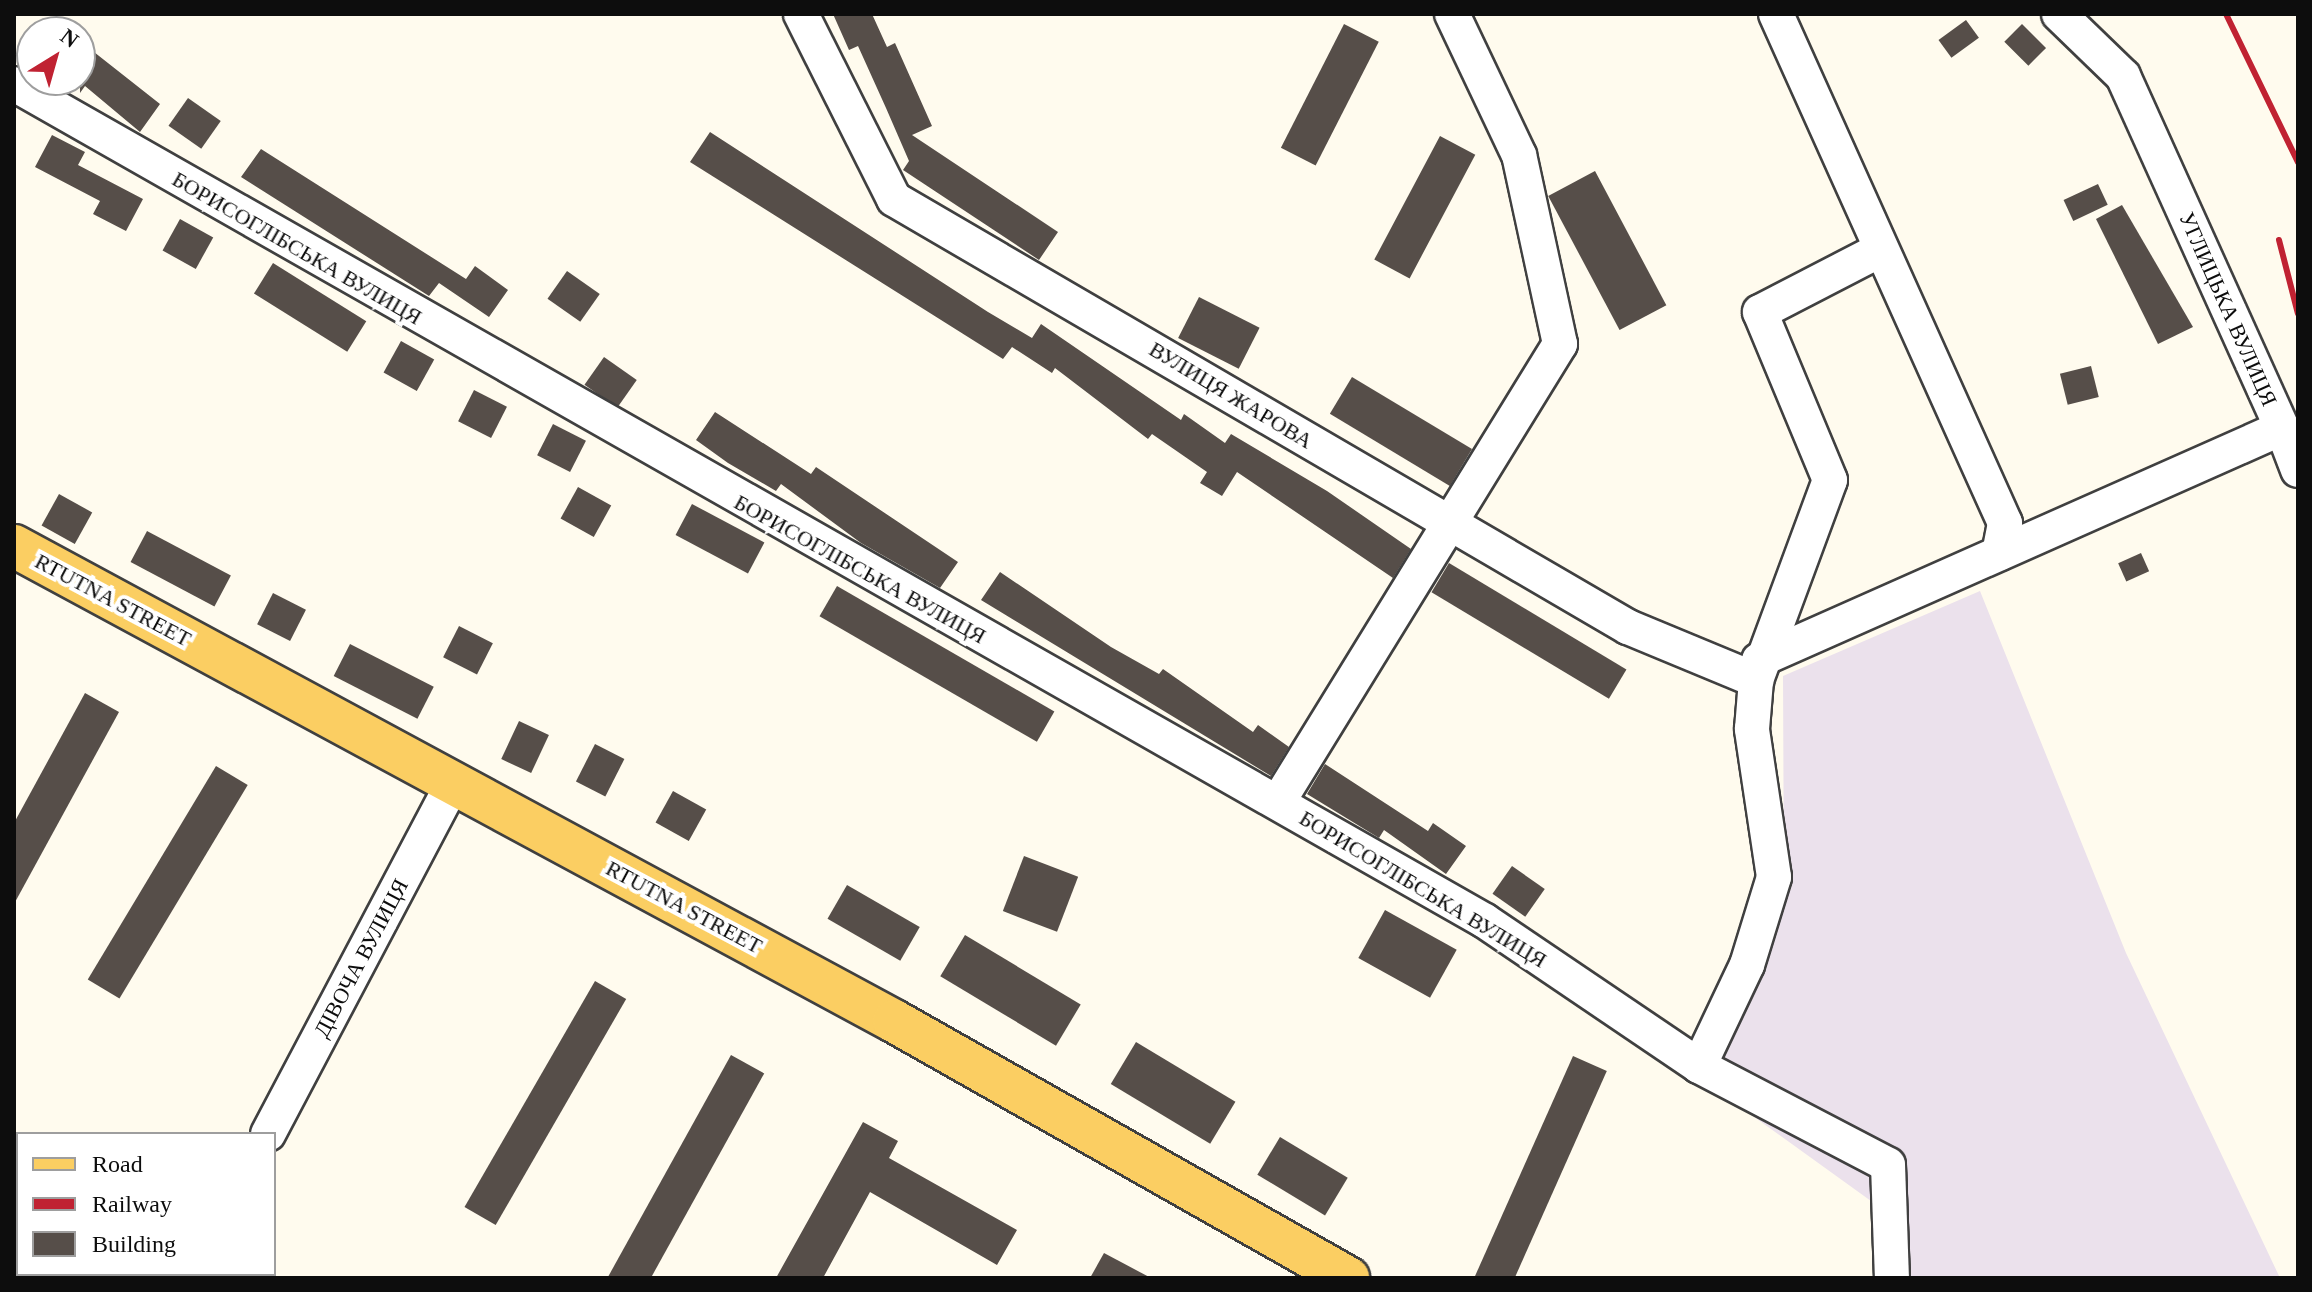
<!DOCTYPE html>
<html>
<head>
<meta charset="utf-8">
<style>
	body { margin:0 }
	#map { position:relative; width:2312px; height:1292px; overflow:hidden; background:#fffbee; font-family:Georgia,serif }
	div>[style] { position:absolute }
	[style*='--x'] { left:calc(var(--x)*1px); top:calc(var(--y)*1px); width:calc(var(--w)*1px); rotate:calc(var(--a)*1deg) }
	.industrial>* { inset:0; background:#ebe1ec }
	.building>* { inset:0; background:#564e49; transform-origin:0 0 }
	.roads { filter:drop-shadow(2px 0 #404040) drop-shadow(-2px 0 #404040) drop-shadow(0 2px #404040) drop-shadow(0 -2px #404040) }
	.minor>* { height:34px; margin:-17px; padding:0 17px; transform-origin:17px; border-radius:17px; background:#fff }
	.major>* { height:42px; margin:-21px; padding:0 21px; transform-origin:21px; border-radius:21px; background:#fbce62 }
	.rail>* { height:6px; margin:-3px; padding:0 3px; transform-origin:3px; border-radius:3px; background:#c02232 }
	span { translate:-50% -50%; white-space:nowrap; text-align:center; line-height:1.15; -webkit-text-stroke:8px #fff; paint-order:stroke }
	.street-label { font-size:22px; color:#0d0d0d }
	.frame { position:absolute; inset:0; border:16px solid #0d0d0d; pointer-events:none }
	.legend { position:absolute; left:16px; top:1132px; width:260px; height:144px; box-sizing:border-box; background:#fff; border:2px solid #9e9e9e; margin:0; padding:10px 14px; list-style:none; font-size:24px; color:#0d0d0d }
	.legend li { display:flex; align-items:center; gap:16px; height:40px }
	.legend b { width:40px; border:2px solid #9e9e9e }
	.north { position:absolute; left:16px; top:16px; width:80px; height:80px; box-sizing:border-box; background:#fff; border:2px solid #9e9e9e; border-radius:50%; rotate:37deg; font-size:22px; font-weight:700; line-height:32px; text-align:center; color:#0d0d0d }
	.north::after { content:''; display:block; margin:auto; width:28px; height:36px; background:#c02232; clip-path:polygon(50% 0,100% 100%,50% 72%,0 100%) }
</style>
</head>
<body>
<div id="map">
	<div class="industrial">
		<div style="clip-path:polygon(1980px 591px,2126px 953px,2280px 1278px,1885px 1278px,1871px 1201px,1707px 1083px,1784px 898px,1783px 676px)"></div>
	</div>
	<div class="building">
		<div style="clip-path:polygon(833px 14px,872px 14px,887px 47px,895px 43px,932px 126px,912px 135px,1058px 232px,1039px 260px,903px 170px,909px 161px,886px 108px,858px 46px,849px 50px)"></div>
		<div style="left:1966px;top:20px;width:22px;height:34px;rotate:54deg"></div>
		<div style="left:1344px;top:24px;width:39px;height:139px;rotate:27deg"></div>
		<div style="left:2022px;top:24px;width:34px;height:25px;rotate:45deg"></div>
		<div style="clip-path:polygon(80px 41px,160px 104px,140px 132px,85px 86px,80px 93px)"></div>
		<div style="left:188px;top:98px;width:40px;height:34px;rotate:35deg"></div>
		<div style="clip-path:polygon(710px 132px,988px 312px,1032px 338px,1041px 324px,1181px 420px,1184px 414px,1225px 443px,1231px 434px,1327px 491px,1411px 549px,1393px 578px,1237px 472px,1222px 496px,1200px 483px,1207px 472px,1152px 434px,1148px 439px,1055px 368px,1052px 373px,1012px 347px,1003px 359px,690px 162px)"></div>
		<div style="clip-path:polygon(52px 135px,85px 152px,78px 165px,143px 199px,126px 231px,93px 214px,100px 201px,35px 167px)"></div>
		<div style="left:1440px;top:136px;width:40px;height:140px;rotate:28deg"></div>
		<div style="clip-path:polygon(261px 149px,466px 279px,475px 266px,508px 290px,489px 317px,439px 283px,429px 296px,241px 177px)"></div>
		<div style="left:1595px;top:171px;width:152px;height:53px;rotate:62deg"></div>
		<div style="left:2098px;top:184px;width:23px;height:38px;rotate:65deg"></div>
		<div style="clip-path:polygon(2122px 205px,2193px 327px,2158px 344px,2096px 219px)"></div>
		<div style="left:180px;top:219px;width:38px;height:36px;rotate:29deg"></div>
		<div style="left:273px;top:263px;width:110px;height:36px;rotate:32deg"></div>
		<div style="left:567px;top:271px;width:40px;height:34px;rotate:35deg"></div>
		<div style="left:1199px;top:297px;width:68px;height:46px;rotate:27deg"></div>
		<div style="left:401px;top:341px;width:38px;height:36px;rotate:29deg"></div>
		<div style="left:604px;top:357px;width:40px;height:34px;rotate:35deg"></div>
		<div style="left:2091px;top:366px;width:32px;height:32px;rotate:76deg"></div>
		<div style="left:1352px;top:377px;width:140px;height:43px;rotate:31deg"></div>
		<div style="left:474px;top:390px;width:37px;height:35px;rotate:27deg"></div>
		<div style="clip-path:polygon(715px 412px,811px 474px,816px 467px,958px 562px,940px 588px,861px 543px,781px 484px,776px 491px,728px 463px,696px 440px)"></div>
		<div style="left:553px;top:424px;width:37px;height:35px;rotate:27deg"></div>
		<div style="left:578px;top:487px;width:38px;height:36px;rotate:29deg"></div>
		<div style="left:59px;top:494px;width:38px;height:36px;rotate:29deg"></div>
		<div style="left:692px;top:504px;width:82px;height:35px;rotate:28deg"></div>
		<div style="left:147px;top:531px;width:95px;height:35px;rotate:28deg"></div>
		<div style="left:2141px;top:553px;width:20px;height:25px;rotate:66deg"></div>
		<div style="left:1449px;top:563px;width:207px;height:34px;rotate:31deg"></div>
		<div style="clip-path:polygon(1000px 572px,1111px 647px,1159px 674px,1163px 669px,1253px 732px,1258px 725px,1289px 747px,1271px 776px,981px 600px)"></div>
		<div style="left:837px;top:586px;width:251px;height:35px;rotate:30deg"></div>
		<div style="left:273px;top:593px;width:37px;height:35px;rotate:27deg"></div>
		<div style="left:459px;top:626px;width:38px;height:35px;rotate:27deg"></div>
		<div style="left:350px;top:644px;width:94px;height:36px;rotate:27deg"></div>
		<div style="clip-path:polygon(85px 693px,119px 712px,14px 904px,14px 823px)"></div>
		<div style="left:519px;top:721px;width:33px;height:42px;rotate:25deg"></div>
		<div style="left:595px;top:744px;width:33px;height:42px;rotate:27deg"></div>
		<div style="clip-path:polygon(1325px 764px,1428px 831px,1433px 823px,1466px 846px,1446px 874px,1384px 830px,1379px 838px,1307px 794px)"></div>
		<div style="left:216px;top:766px;width:37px;height:249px;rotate:31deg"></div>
		<div style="left:673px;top:791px;width:38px;height:36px;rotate:29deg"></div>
		<div style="left:1024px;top:856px;width:58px;height:59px;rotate:21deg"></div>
		<div style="left:1512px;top:866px;width:40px;height:34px;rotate:35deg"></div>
		<div style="left:847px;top:885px;width:84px;height:39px;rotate:30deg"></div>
		<div style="left:1385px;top:910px;width:82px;height:55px;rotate:29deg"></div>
		<div style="left:965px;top:935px;width:135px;height:48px;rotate:31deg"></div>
		<div style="left:595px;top:981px;width:36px;height:261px;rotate:30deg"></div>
		<div style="left:1136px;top:1042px;width:116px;height:49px;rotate:31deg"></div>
		<div style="left:731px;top:1055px;width:38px;height:256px;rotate:29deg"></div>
		<div style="left:1573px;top:1056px;width:37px;height:244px;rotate:24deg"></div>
		<div style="clip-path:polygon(863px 1122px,898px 1141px,889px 1158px,1017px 1230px,997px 1265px,870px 1192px,823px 1278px,776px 1278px)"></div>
		<div style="left:1280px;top:1137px;width:79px;height:44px;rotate:31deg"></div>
		<div style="clip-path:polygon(1104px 1253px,1151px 1278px,1090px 1278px)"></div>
	</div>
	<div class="roads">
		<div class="minor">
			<div style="--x:801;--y:14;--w:207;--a:63.3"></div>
			<div style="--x:894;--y:199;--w:850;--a:30.25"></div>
			<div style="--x:1628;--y:627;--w:139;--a:22.5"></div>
			<div style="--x:1776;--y:14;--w:558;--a:65.78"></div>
			<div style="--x:2005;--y:523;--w:31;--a:101"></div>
			<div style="--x:14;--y:84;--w:1692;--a:29.64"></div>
			<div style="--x:1485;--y:921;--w:258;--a:34.1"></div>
			<div style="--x:1699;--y:1066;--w:213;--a:27.6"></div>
			<div style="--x:1888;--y:1165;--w:113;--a:88"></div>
			<div style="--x:2282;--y:428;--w:45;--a:69.1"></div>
			<div style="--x:1759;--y:660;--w:572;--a:-23.92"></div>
			<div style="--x:2282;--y:428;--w:386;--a:-114.3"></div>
			<div style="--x:2123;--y:76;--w:89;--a:-135.9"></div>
			<div style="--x:1278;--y:802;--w:538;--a:-58.38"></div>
			<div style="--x:1560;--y:344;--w:193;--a:-102.2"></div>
			<div style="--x:1519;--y:155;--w:156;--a:-115.4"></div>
			<div style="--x:1699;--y:1066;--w:112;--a:-64.6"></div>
			<div style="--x:1747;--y:965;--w:92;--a:-72.9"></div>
			<div style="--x:1774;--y:877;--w:150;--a:-98.5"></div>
			<div style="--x:1752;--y:729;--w:49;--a:-85.3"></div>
			<div style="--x:1756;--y:680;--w:213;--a:-69.7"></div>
			<div style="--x:1830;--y:480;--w:182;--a:-112.6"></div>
			<div style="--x:1760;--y:312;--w:133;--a:-27.3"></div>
			<div style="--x:268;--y:1134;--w:397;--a:-62.2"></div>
			<div style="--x:14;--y:1209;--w:4;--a:27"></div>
			<div style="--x:133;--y:1274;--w:8;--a:30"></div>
			<div style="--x:192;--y:1278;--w:4;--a:-63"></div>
		</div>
		<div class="major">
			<div style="--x:14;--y:546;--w:1000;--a:28.36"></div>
			<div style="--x:894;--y:1021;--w:522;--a:29.51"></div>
		</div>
	</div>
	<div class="rail">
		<div style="--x:2226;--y:14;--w:165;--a:64.1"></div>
		<div style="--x:2279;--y:240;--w:76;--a:75.6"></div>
	</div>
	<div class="street-label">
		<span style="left:297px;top:248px;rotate:30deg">БОРИСОГЛІБСЬКА ВУЛИЦЯ</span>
		<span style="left:2228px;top:309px;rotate:66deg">УГЛИЦЬКА ВУЛИЦЯ</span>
		<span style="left:1231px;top:395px;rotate:31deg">ВУЛИЦЯ ЖАРОВА</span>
		<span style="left:860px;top:569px;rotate:29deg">БОРИСОГЛІБСЬКА ВУЛИЦЯ</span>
		<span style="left:113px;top:600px;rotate:28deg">RTUTNA STREET</span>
		<span style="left:1423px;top:889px;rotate:31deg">БОРИСОГЛІБСЬКА ВУЛИЦЯ</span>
		<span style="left:684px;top:907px;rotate:28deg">RTUTNA STREET</span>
		<span style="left:361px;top:958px;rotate:-62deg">ДІВОЧА ВУЛИЦЯ</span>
	</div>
	<div class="frame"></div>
	<ul class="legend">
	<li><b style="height:10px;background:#fbce62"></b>Road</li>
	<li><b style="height:10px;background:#c02232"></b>Railway</li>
	<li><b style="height:22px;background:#564e49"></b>Building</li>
	</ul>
	<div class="north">N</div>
</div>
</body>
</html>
